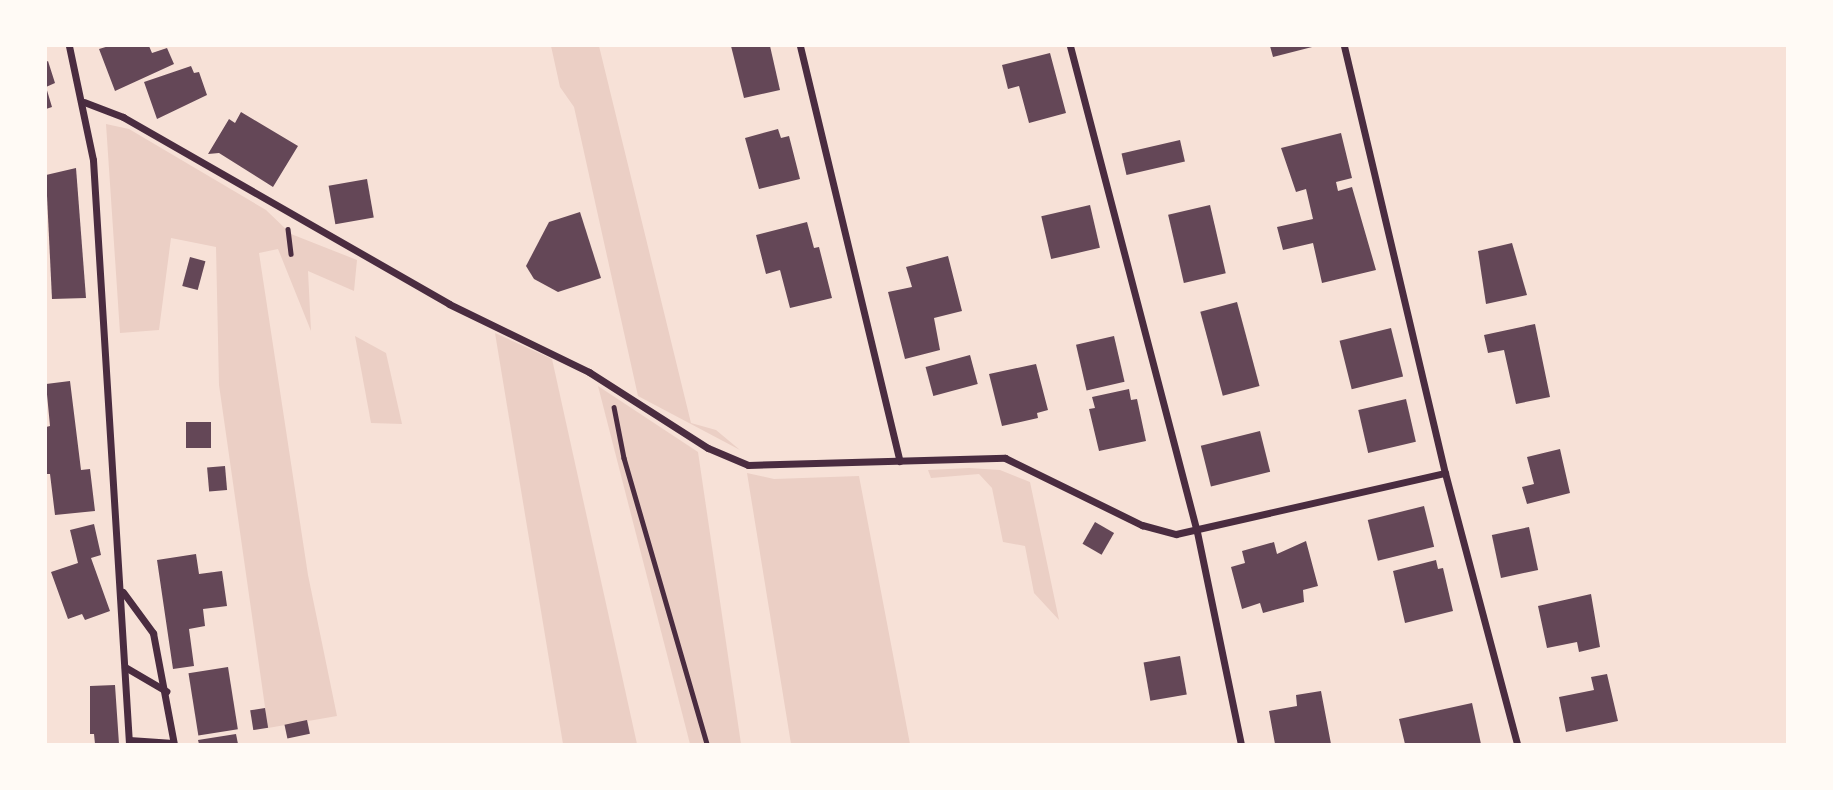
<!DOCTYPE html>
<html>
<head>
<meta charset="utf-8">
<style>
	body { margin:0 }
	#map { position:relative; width:1833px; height:790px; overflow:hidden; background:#f7e1d7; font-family:"Noto Serif",serif }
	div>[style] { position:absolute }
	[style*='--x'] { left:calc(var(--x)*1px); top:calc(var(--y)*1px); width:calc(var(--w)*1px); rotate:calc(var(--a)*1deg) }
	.green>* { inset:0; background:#ebcfc5 }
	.building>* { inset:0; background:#644757; transform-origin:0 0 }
	.path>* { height:4.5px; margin:-2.25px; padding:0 2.25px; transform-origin:2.25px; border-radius:2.25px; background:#4a2c40 }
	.minor>* { height:7px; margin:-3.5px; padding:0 3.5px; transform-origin:3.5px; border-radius:3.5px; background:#4a2c40 }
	span { translate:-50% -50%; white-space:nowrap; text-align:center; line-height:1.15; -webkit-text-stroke:7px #fffaf5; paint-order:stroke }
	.frame { position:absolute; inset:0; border:47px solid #fffaf5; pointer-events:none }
</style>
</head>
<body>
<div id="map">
	<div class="green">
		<div style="clip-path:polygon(551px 46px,599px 46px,691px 423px,716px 430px,740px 450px,638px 396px,574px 107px,560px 87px)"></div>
		<div style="clip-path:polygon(106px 124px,129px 129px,266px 210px,291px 234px,357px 260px,354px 291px,308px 271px,311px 331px,278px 249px,259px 253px,308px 575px,337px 716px,268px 728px,219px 385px,216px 247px,171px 238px,159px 330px,120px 333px)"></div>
		<div style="clip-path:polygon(495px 333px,552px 359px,637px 744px,563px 744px)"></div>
		<div style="clip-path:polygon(355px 336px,386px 353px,402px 424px,371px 423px)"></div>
		<div style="clip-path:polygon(598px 386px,698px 452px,741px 744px,690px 744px)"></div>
		<div style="clip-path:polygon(969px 468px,1000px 470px,1030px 482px,1059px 620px,1034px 593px,1025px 546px,1003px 542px,992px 488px,979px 474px,931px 478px,928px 470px)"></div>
		<div style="clip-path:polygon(747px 473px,774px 479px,859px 476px,910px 744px,791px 744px)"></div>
	</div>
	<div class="building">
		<div style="clip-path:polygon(109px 46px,149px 46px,152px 53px,167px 48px,174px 64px,115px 91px,99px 49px)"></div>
		<div style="clip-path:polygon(731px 46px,770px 46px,780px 90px,744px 98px)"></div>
		<div style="clip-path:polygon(1270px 46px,1316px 46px,1273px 57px)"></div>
		<div style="clip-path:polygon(1050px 53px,1066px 113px,1029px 123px,1019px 86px,1008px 89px,1002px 65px)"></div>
		<div style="clip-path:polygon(48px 61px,55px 83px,46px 87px,52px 107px,46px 109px,46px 62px)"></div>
		<div style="clip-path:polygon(191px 66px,194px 73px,199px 72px,207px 95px,157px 119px,144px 82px)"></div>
		<div style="clip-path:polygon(241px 112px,298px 146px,273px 187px,219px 153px,208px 154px,229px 119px,235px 123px)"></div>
		<div style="clip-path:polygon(778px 129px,781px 138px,789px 136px,800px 179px,759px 189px,745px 138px)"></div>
		<div style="clip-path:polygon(1341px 133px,1352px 178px,1336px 182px,1338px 191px,1352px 187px,1376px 270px,1322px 283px,1313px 243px,1283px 250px,1277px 227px,1313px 219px,1306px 189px,1296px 192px,1281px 148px)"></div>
		<div style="left:1180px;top:140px;width:22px;height:60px;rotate:77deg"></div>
		<div style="clip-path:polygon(76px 168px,86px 298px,52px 299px,46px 175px)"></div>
		<div style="left:367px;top:179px;width:39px;height:39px;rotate:80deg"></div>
		<div style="left:1090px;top:205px;width:44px;height:50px;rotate:77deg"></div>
		<div style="left:1210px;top:205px;width:70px;height:43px;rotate:77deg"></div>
		<div style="clip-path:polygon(580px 212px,601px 278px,558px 292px,534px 279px,526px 266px,549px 222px)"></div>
		<div style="clip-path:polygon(807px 222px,814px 248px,819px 247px,832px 298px,790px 308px,780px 270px,766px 274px,756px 235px)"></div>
		<div style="clip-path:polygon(1512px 243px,1527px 295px,1486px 304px,1478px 251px)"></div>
		<div style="clip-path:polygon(948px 256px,962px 311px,934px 318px,940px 350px,905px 359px,888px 292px,912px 287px,906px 267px)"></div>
		<div style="left:190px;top:257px;width:16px;height:30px;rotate:15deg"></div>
		<div style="left:1237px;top:302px;width:87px;height:38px;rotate:75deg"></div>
		<div style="clip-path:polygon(1535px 324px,1550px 397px,1516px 404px,1504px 350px,1488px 353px,1484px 335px)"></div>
		<div style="left:1391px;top:328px;width:50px;height:53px;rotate:76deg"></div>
		<div style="left:1114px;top:336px;width:47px;height:39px;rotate:77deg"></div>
		<div style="left:970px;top:355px;width:30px;height:46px;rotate:75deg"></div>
		<div style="clip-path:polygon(1036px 364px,1048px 410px,1037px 413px,1038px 418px,1002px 426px,989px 374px)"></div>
		<div style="clip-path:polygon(70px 381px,81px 470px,90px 469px,95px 511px,55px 515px,50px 474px,46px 474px,46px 427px,50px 426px,46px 384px)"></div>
		<div style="clip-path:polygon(1129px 389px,1131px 400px,1137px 399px,1146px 441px,1099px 451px,1089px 409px,1095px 408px,1092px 397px)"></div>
		<div style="left:1406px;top:399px;width:44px;height:49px;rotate:77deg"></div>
		<div style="left:186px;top:422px;width:25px;height:26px"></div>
		<div style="left:1260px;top:431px;width:42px;height:61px;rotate:76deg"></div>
		<div style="clip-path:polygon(1560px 449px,1570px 493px,1527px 504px,1522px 487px,1534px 484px,1527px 457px)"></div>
		<div style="left:225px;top:466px;width:24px;height:18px;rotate:85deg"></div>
		<div style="left:1424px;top:506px;width:42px;height:58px;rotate:76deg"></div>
		<div style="left:1095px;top:522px;width:22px;height:25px;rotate:30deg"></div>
		<div style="clip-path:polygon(94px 524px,101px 555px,91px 558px,110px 611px,85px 620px,82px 614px,68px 619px,51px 572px,78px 563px,70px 530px)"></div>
		<div style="left:1529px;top:527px;width:44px;height:38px;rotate:78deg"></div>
		<div style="clip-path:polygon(1306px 541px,1318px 586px,1303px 590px,1304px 602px,1263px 613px,1260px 603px,1242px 609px,1231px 567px,1245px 563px,1242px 551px,1274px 542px,1277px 554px)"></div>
		<div style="clip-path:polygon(196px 554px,199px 574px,222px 571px,227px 606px,203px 609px,205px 626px,189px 629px,194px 666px,173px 669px,157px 560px)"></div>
		<div style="clip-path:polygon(1436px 560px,1438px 569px,1443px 568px,1453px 611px,1405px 623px,1393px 571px)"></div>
		<div style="clip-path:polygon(1591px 594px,1600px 647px,1579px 652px,1577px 642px,1547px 648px,1538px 606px)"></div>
		<div style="left:1180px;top:656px;width:39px;height:37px;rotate:80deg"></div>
		<div style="left:228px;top:667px;width:63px;height:40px;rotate:81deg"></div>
		<div style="clip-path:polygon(1607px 674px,1618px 721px,1566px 732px,1559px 697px,1594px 690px,1591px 677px)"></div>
		<div style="clip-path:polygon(115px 685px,119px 744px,95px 744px,94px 734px,90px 734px,90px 686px)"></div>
		<div style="clip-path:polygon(1321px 691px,1331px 744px,1275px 744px,1269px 711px,1297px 706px,1296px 695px)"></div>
		<div style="clip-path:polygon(1472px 703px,1481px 744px,1405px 744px,1399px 719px)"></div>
		<div style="left:265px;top:708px;width:20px;height:15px;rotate:81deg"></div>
		<div style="left:307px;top:720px;width:14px;height:23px;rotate:78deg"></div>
		<div style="clip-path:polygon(236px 734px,238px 744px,199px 744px,198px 740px)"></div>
	</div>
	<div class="path">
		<div style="--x:288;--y:229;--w:25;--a:83"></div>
		<div style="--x:614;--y:407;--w:52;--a:78.9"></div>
		<div style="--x:624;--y:458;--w:298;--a:73.8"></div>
	</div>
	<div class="minor">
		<div style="--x:69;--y:46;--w:116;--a:78.1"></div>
		<div style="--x:93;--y:160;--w:585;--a:86.47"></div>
		<div style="--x:800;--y:46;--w:427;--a:76.5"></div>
		<div style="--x:1070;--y:46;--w:502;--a:75.36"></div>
		<div style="--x:1197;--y:532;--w:217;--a:78.3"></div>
		<div style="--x:1344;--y:46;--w:439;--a:76.7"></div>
		<div style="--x:1445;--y:473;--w:280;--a:75.1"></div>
		<div style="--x:84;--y:102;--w:42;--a:21"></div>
		<div style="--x:123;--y:117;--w:376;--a:29.8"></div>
		<div style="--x:449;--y:304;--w:156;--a:25.9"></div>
		<div style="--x:589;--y:372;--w:141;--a:32.6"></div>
		<div style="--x:708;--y:448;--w:43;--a:23"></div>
		<div style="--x:748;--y:465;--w:257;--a:-1.6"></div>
		<div style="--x:1005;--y:458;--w:153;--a:26.1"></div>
		<div style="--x:1142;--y:525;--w:35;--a:15"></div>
		<div style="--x:1176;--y:534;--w:276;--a:-12.8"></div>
		<div style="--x:123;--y:592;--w:51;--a:53.8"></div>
		<div style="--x:153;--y:633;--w:113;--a:79.3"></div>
		<div style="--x:125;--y:667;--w:48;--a:30.3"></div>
		<div style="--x:129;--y:740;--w:44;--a:3.9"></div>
	</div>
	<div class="frame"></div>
</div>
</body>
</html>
